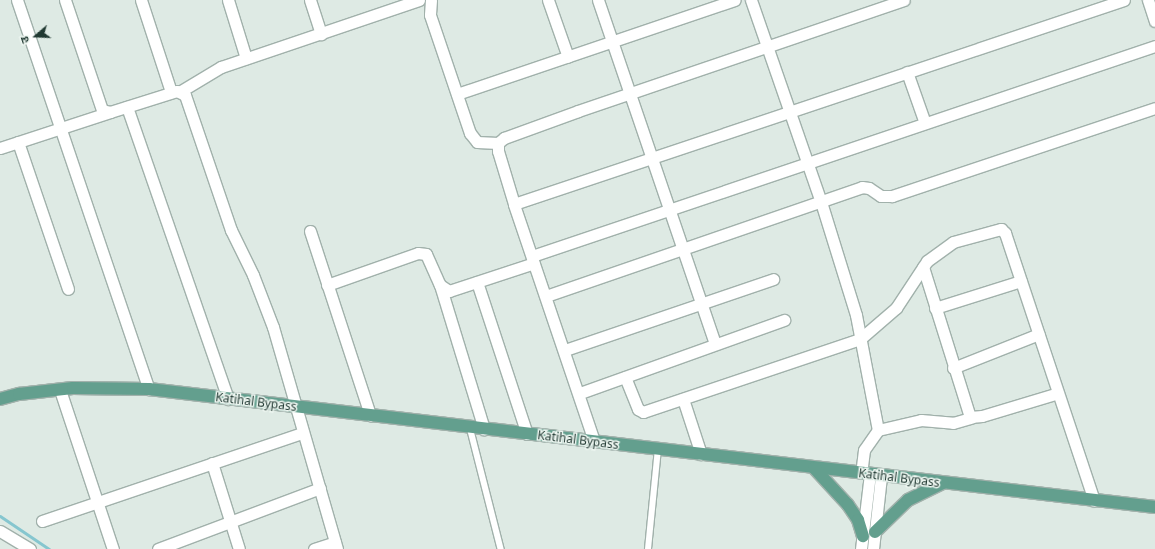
<!DOCTYPE html>
<html>
<head>
<meta charset="utf-8">
<style>
	body { margin:0 }
	#map { position:relative; width:1155px; height:549px; overflow:hidden; background:#deeae4; font-family:"Noto Sans","Noto Sans Devanagari",sans-serif }
	div>[style] { position:absolute }
	[style*='--x'] { left:calc(var(--x)*1px); top:calc(var(--y)*1px); width:calc(var(--w)*1px); rotate:calc(var(--a)*1deg) }
	.stream>* { height:3px; margin:-1.5px; padding:0 1.5px; transform-origin:1.5px; border-radius:1.5px; background:#86c6cf }
	.roads { filter:drop-shadow(1px 0 #a1b1ab) drop-shadow(-1px 0 #a1b1ab) drop-shadow(0 1px #a1b1ab) drop-shadow(0 -1px #a1b1ab) }
	.service>* { height:5.5px; margin:-2.75px; padding:0 2.75px; transform-origin:2.75px; border-radius:2.75px; background:#fff }
	.minor>* { height:11px; margin:-5.5px; padding:0 5.5px; transform-origin:5.5px; border-radius:5.5px; background:#fff }
	.primary>* { height:12px; margin:-6px; padding:0 6px; transform-origin:6px; border-radius:6px; background:#639f8e }
	span { translate:-50% -50%; white-space:nowrap; text-align:center; line-height:1.15; -webkit-text-stroke:3px #eff7f2; paint-order:stroke }
	.street-label { font-size:12px; color:#203932 }
	.north { position:absolute; left:16px; top:16px; width:40px; height:40px; -webkit-text-stroke:3px #eff7f2; paint-order:stroke; rotate:251deg; font-size:11px; font-weight:700; line-height:16px; text-align:center; color:#203932 }
	.north::after { content:''; display:block; margin:auto; width:14px; height:18px; background:#203932; clip-path:polygon(50% 0,100% 100%,50% 72%,0 100%) }
</style>
</head>
<body>
<div id="map">
	<div class="stream">
		<div style="--x:0;--y:516;--w:59;--a:34"></div>
	</div>
	<div class="roads">
		<div class="service">
			<div style="--x:470;--y:427;--w:126;--a:75.7"></div>
			<div style="--x:648;--y:549;--w:100;--a:-84.3"></div>
		</div>
		<div class="minor">
			<div style="--x:17;--y:0;--w:411;--a:71.3"></div>
			<div style="--x:65;--y:0;--w:116;--a:71.4"></div>
			<div style="--x:102;--y:110;--w:8;--a:14"></div>
			<div style="--x:110;--y:112;--w:70;--a:-17.4"></div>
			<div style="--x:177;--y:91;--w:9;--a:27"></div>
			<div style="--x:185;--y:95;--w:143;--a:71.2"></div>
			<div style="--x:231;--y:230;--w:50;--a:63.9"></div>
			<div style="--x:253;--y:275;--w:56;--a:69"></div>
			<div style="--x:273;--y:327;--w:231;--a:73.9"></div>
			<div style="--x:141;--y:0;--w:97;--a:71.9"></div>
			<div style="--x:228;--y:0;--w:61;--a:72.8"></div>
			<div style="--x:310;--y:0;--w:36;--a:72"></div>
			<div style="--x:431;--y:0;--w:15;--a:94"></div>
			<div style="--x:430;--y:15;--w:125;--a:71.3"></div>
			<div style="--x:470;--y:133;--w:11;--a:52"></div>
			<div style="--x:477;--y:142;--w:21;--a:3"></div>
			<div style="--x:548;--y:0;--w:60;--a:70.7"></div>
			<div style="--x:598;--y:0;--w:363;--a:71.2"></div>
			<div style="--x:751;--y:0;--w:214;--a:70.9"></div>
			<div style="--x:821;--y:202;--w:118;--a:72.8"></div>
			<div style="--x:856;--y:315;--w:117;--a:79.2"></div>
			<div style="--x:878;--y:430;--w:24;--a:125"></div>
			<div style="--x:864;--y:450;--w:23;--a:97"></div>
			<div style="--x:1148;--y:0;--w:22;--a:72"></div>
			<div style="--x:907;--y:72;--w:54;--a:70.6"></div>
			<div style="--x:181;--y:91;--w:47;--a:-31"></div>
			<div style="--x:221;--y:67;--w:209;--a:-18.7"></div>
			<div style="--x:457;--y:94;--w:293;--a:-18.7"></div>
			<div style="--x:127;--y:107;--w:309;--a:70.9"></div>
			<div style="--x:18;--y:142;--w:155;--a:71.2"></div>
			<div style="--x:0;--y:148;--w:116;--a:-18.1"></div>
			<div style="--x:514;--y:204;--w:643;--a:-18.49"></div>
			<div style="--x:310;--y:231;--w:194;--a:71.9"></div>
			<div style="--x:532;--y:256;--w:657;--a:-18.63"></div>
			<div style="--x:923;--y:267;--w:157;--a:72.6"></div>
			<div style="--x:970;--y:417;--w:12;--a:-5"></div>
			<div style="--x:982;--y:416;--w:79;--a:-16.8"></div>
			<div style="--x:477;--y:282;--w:160;--a:71.8"></div>
			<div style="--x:327;--y:285;--w:96;--a:-19.4"></div>
			<div style="--x:418;--y:253;--w:8;--a:7"></div>
			<div style="--x:426;--y:254;--w:34;--a:66"></div>
			<div style="--x:440;--y:285;--w:11;--a:34"></div>
			<div style="--x:449;--y:291;--w:89;--a:-18.2"></div>
			<div style="--x:440;--y:285;--w:151;--a:73"></div>
			<div style="--x:546;--y:296;--w:334;--a:-19"></div>
			<div style="--x:862;--y:187;--w:7;--a:8"></div>
			<div style="--x:869;--y:188;--w:14;--a:34"></div>
			<div style="--x:881;--y:196;--w:11;--a:0"></div>
			<div style="--x:892;--y:196;--w:277;--a:-18.5"></div>
			<div style="--x:935;--y:308;--w:90;--a:-17.4"></div>
			<div style="--x:565;--y:350;--w:220;--a:-18.8"></div>
			<div style="--x:953;--y:368;--w:92;--a:-21.6"></div>
			<div style="--x:625;--y:377;--w:35;--a:68"></div>
			<div style="--x:638;--y:409;--w:6;--a:31"></div>
			<div style="--x:643;--y:412;--w:229;--a:-18.6"></div>
			<div style="--x:860;--y:339;--w:48;--a:-40.7"></div>
			<div style="--x:896;--y:308;--w:56;--a:-56.6"></div>
			<div style="--x:927;--y:261;--w:32;--a:-36"></div>
			<div style="--x:953;--y:242;--w:50;--a:-15.2"></div>
			<div style="--x:1001;--y:229;--w:6;--a:45"></div>
			<div style="--x:1005;--y:233;--w:282;--a:71.6"></div>
			<div style="--x:60;--y:390;--w:168;--a:71.6"></div>
			<div style="--x:580;--y:393;--w:217;--a:-19.7"></div>
			<div style="--x:683;--y:399;--w:58;--a:71.9"></div>
			<div style="--x:878;--y:430;--w:44;--a:-13.1"></div>
			<div style="--x:921;--y:420;--w:32;--a:5"></div>
			<div style="--x:953;--y:423;--w:19;--a:-16"></div>
			<div style="--x:594;--y:441;--w:250;--a:-108.7"></div>
			<div style="--x:514;--y:204;--w:55;--a:-106.8"></div>
			<div style="--x:498;--y:151;--w:8;--a:-90"></div>
			<div style="--x:498;--y:143;--w:8;--a:-40"></div>
			<div style="--x:504;--y:138;--w:79;--a:-20"></div>
			<div style="--x:578;--y:111;--w:344;--a:-18.8"></div>
			<div style="--x:212;--y:463;--w:90;--a:72.6"></div>
			<div style="--x:42;--y:521;--w:274;--a:-18.7"></div>
			<div style="--x:0;--y:531;--w:35;--a:31"></div>
			<div style="--x:158;--y:549;--w:173;--a:-20.6"></div>
			<div style="--x:314;--y:549;--w:22;--a:-18"></div>
			<div style="--x:861;--y:549;--w:76;--a:-83.2"></div>
			<div style="--x:873;--y:549;--w:73;--a:-83.7"></div>
		</div>
		<div class="primary">
			<div style="--x:0;--y:399;--w:20;--a:-15"></div>
			<div style="--x:19;--y:394;--w:54;--a:-6.3"></div>
			<div style="--x:73;--y:388;--w:76;--a:0.8"></div>
			<div style="--x:149;--y:389;--w:1013;--a:6.69"></div>
			<div style="--x:814;--y:468;--w:50;--a:47.4"></div>
			<div style="--x:848;--y:505;--w:18;--a:56"></div>
			<div style="--x:858;--y:520;--w:17;--a:73"></div>
			<div style="--x:875;--y:532;--w:46;--a:-44.1"></div>
			<div style="--x:908;--y:500;--w:39;--a:-26"></div>
		</div>
	</div>
	<div class="street-label">
		<span style="left:256px;top:402px;rotate:7deg">Katihal Bypass</span>
		<span style="left:578px;top:440px;rotate:7deg">Katihal Bypass</span>
		<span style="left:899px;top:478px;rotate:7deg">Katihal Bypass</span>
	</div>
	<div class="north">उ</div>
</div>
</body>
</html>
